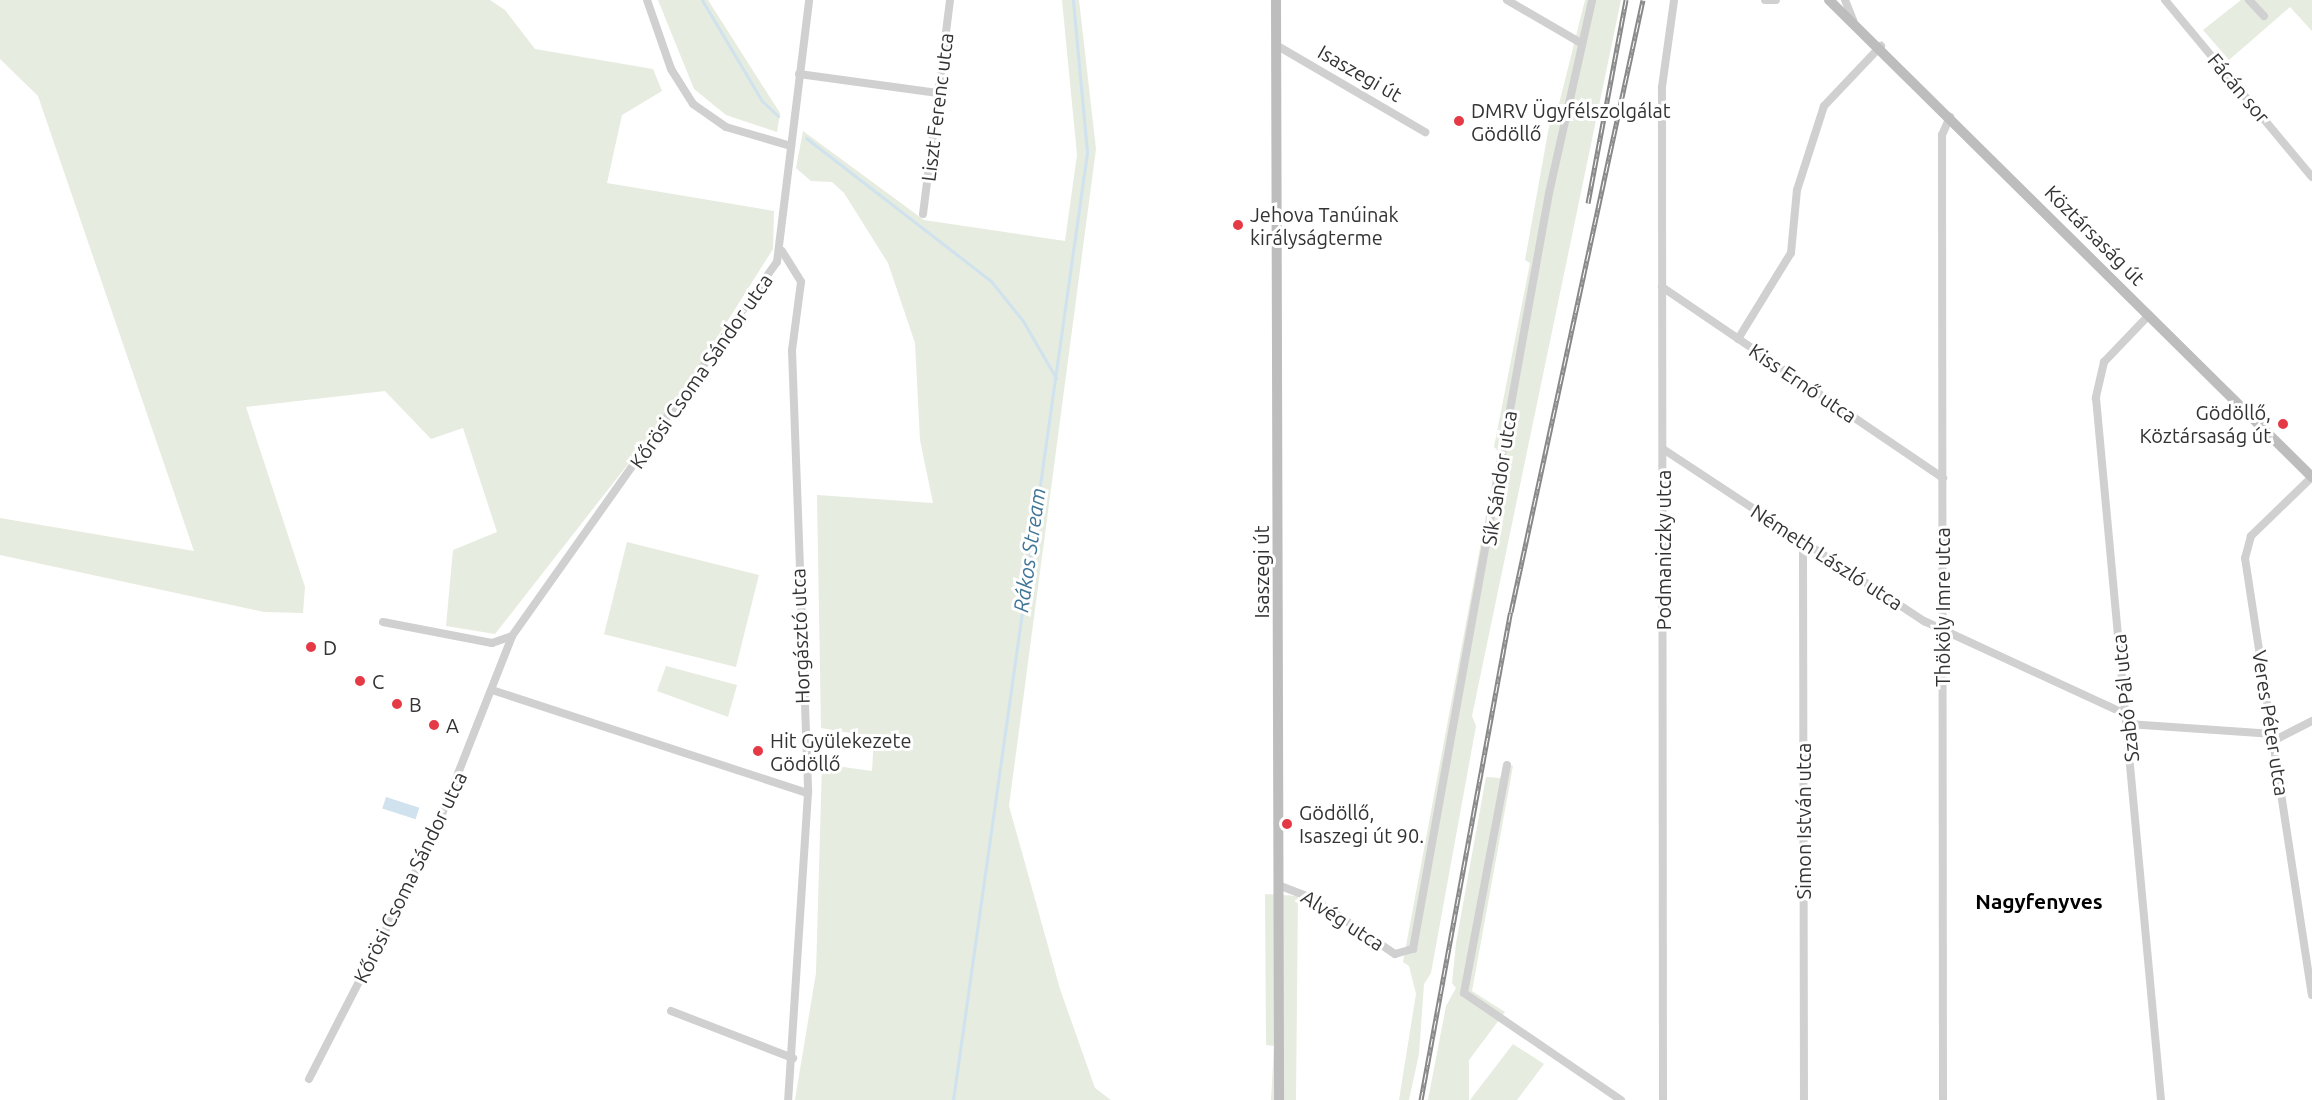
<!DOCTYPE html>
<html>
<head>
<meta charset="utf-8">
<style>
	body { margin:0 }
	#map { position:relative; width:2312px; height:1100px; overflow:hidden; background:#fff; font-family:Ubuntu,sans-serif }
	div>[style] { position:absolute }
	[style*='--x'] { left:calc(var(--x)*1px); top:calc(var(--y)*1px); width:calc(var(--w)*1px); rotate:calc(var(--a)*1deg) }
	.green>* { inset:0; background:#e6ecdf; transform-origin:0 0 }
	.water>* { inset:0; background:#cfe2ee; transform-origin:0 0 }
	.stream>* { height:3px; margin:-1.5px; padding:0 1.5px; transform-origin:1.5px; border-radius:1.5px; background:#cfe2ee }
	.minor>* { height:8px; margin:-4px; padding:0 4px; transform-origin:4px; border-radius:4px; background:#d0d0d0 }
	.secondary>* { height:10px; margin:-5px; padding:0 5px; transform-origin:5px; border-radius:5px; background:#bdbdbd }
	.rail>* { height:5px; margin-top:-2.5px; transform-origin:0; background:repeating-linear-gradient(90deg,#fff 0 9px,#888 0 18px); box-sizing:border-box; border-block:2px solid #888 }
	.dots>* { width:16px; height:16px; translate:-50% -50%; box-sizing:border-box; border:3px solid #fff; border-radius:50% }
	span { translate:-50% -50%; white-space:nowrap; text-align:center; line-height:1.15; -webkit-text-stroke:6px #fff; paint-order:stroke }
	.street-label { font-size:20px; color:#333 }
	.poi-label { font-size:20px; color:#333 }
	.left { translate:0 -50%; text-align:left }
	.right { translate:-100% -50%; text-align:right }
	.water-label { font-size:21px; color:#3f7597; font-style:italic }
	.neighbourhood-label { font-size:21px; color:#000; font-weight:700 }
</style>
</head>
<body>
<div id="map">
	<div class="green">
		<div style="clip-path:polygon(0 0,490px 0,505px 10px,535px 49px,653px 69px,662px 91px,622px 115px,607px 183px,774px 211px,773px 249px,675px 404px,495px 634px,446px 626px,453px 550px,497px 532px,463px 428px,431px 439px,385px 391px,246px 407px,305px 587px,303px 613px,264px 612px,0 555px,0 518px,194px 551px,38px 96px,0 59px)"></div>
		<div style="clip-path:polygon(658px 0,708px 0,780px 113px,777px 132px,726px 115px,694px 89px)"></div>
		<div style="clip-path:polygon(1062px 0,1079px 0,1096px 149px,1009px 806px,1060px 989px,1095px 1088px,1111px 1100px,795px 1100px,816px 973px,822px 764px,872px 771px,874px 737px,821px 728px,817px 495px,933px 503px,920px 440px,915px 343px,888px 263px,844px 193px,832px 182px,811px 181px,796px 168px,803px 131px,924px 220px,1065px 241px,1077px 155px)"></div>
		<div style="clip-path:polygon(1585px 0,1621px 0,1472px 716px,1476px 726px,1431px 973px,1424px 984px,1419px 1054px,1409px 1100px,1399px 1100px,1416px 994px,1409px 966px,1403px 962px,1498px 451px,1494px 447px,1530px 263px,1525px 260px,1552px 110px,1557px 112px)"></div>
		<div style="clip-path:polygon(2241px 0,2312px 0,2312px 31px,2290px 7px,2229px 60px,2203px 30px)"></div>
		<div style="left:627px;top:542px;width:136px;height:95px;rotate:14deg"></div>
		<div style="clip-path:polygon(666px 666px,737px 685px,728px 717px,657px 691px)"></div>
		<div style="clip-path:polygon(1505px 763px,1513px 766px,1472px 991px,1505px 1012px,1469px 1060px,1469px 1100px,1428px 1100px,1446px 1006px,1456px 988px,1452px 983px,1456px 943px,1486px 777px,1500px 778px)"></div>
		<div style="clip-path:polygon(1265px 894px,1298px 896px,1296px 1100px,1271px 1100px,1274px 1046px,1266px 1045px)"></div>
		<div style="clip-path:polygon(1513px 1044px,1544px 1064px,1517px 1100px,1470px 1100px)"></div>
	</div>
	<div class="water">
		<div style="left:386px;top:797px;width:35px;height:12px;rotate:18deg"></div>
	</div>
	<div class="stream">
		<div style="--x:702;--y:0;--w:117;--a:59.3"></div>
		<div style="--x:762;--y:101;--w:22;--a:43"></div>
		<div style="--x:806;--y:138;--w:234;--a:37.7"></div>
		<div style="--x:991;--y:281;--w:51;--a:51.3"></div>
		<div style="--x:1023;--y:321;--w:66;--a:59.9"></div>
		<div style="--x:953;--y:1100;--w:957;--a:-81.95"></div>
		<div style="--x:1087;--y:152;--w:153;--a:-95.3"></div>
	</div>
	<div class="minor">
		<div style="--x:647;--y:0;--w:73;--a:70.8"></div>
		<div style="--x:671;--y:69;--w:41;--a:57.8"></div>
		<div style="--x:693;--y:104;--w:40;--a:34.9"></div>
		<div style="--x:726;--y:127;--w:68;--a:16.3"></div>
		<div style="--x:1507;--y:0;--w:86;--a:30.2"></div>
		<div style="--x:1765;--y:0;--w:11;--a:0"></div>
		<div style="--x:1845;--y:0;--w:22;--a:68"></div>
		<div style="--x:2165;--y:0;--w:230;--a:50.3"></div>
		<div style="--x:2249;--y:0;--w:22;--a:47"></div>
		<div style="--x:1276;--y:45;--w:173;--a:30.3"></div>
		<div style="--x:799;--y:74;--w:140;--a:7.8"></div>
		<div style="--x:923;--y:214;--w:216;--a:-82.8"></div>
		<div style="--x:782;--y:251;--w:36;--a:58"></div>
		<div style="--x:801;--y:282;--w:69;--a:97.5"></div>
		<div style="--x:792;--y:350;--w:443;--a:87.9"></div>
		<div style="--x:808;--y:793;--w:308;--a:93.7"></div>
		<div style="--x:1662;--y:287;--w:340;--a:34.2"></div>
		<div style="--x:2149;--y:315;--w:65;--a:133.8"></div>
		<div style="--x:2104;--y:362;--w:37;--a:103"></div>
		<div style="--x:2096;--y:398;--w:705;--a:84.71"></div>
		<div style="--x:1738;--y:339;--w:101;--a:-58.4"></div>
		<div style="--x:1791;--y:253;--w:63;--a:-84.6"></div>
		<div style="--x:1797;--y:190;--w:88;--a:-72.2"></div>
		<div style="--x:1824;--y:106;--w:83;--a:-46.5"></div>
		<div style="--x:1663;--y:449;--w:313;--a:33.4"></div>
		<div style="--x:1924;--y:621;--w:224;--a:24.8"></div>
		<div style="--x:2312;--y:477;--w:85;--a:136"></div>
		<div style="--x:2251;--y:536;--w:23;--a:105"></div>
		<div style="--x:2245;--y:558;--w:442;--a:81.3"></div>
		<div style="--x:1803;--y:542;--w:558;--a:89.9"></div>
		<div style="--x:383;--y:622;--w:111;--a:10.9"></div>
		<div style="--x:492;--y:643;--w:21;--a:-19"></div>
		<div style="--x:492;--y:690;--w:332;--a:18.1"></div>
		<div style="--x:2128;--y:724;--w:146;--a:3.9"></div>
		<div style="--x:2275;--y:740;--w:42;--a:-27.2"></div>
		<div style="--x:1507;--y:765;--w:232;--a:100.7"></div>
		<div style="--x:1464;--y:993;--w:190;--a:34.3"></div>
		<div style="--x:1278;--y:885;--w:39;--a:21"></div>
		<div style="--x:1314;--y:899;--w:98;--a:34.2"></div>
		<div style="--x:1395;--y:954;--w:19;--a:-16"></div>
		<div style="--x:1413;--y:949;--w:768;--a:-79.8"></div>
		<div style="--x:1549;--y:193;--w:198;--a:-77.4"></div>
		<div style="--x:671;--y:1011;--w:131;--a:21.1"></div>
		<div style="--x:309;--y:1079;--w:267;--a:-62.8"></div>
		<div style="--x:431;--y:842;--w:221;--a:-68.5"></div>
		<div style="--x:512;--y:636;--w:458;--a:-54.7"></div>
		<div style="--x:777;--y:262;--w:264;--a:-83"></div>
		<div style="--x:1663;--y:1100;--w:1013;--a:-90.06"></div>
		<div style="--x:1662;--y:87;--w:88;--a:-82.1"></div>
		<div style="--x:1943;--y:1100;--w:965;--a:-90.06"></div>
		<div style="--x:1942;--y:135;--w:20;--a:-66"></div>
	</div>
	<div class="secondary">
		<div style="--x:1276;--y:0;--w:1100;--a:89.84"></div>
		<div style="--x:1829;--y:0;--w:679;--a:44.64"></div>
	</div>
	<div class="rail">
		<div style="--x:1588;--y:203;--w:207;--a:-79.4"></div>
		<div style="--x:1421;--y:1100;--w:496;--a:-79.6"></div>
		<div style="--x:1511;--y:612;--w:626;--a:-77.83"></div>
	</div>
	<div class="dots">
		<div style="left:1459px;top:121px;background:#e63946"></div>
		<div style="left:1238px;top:225px;background:#e63946"></div>
		<div style="left:2283px;top:424px;background:#e63946"></div>
		<div style="left:311px;top:647px;background:#e63946"></div>
		<div style="left:360px;top:681px;background:#e63946"></div>
		<div style="left:397px;top:704px;background:#e63946"></div>
		<div style="left:434px;top:725px;background:#e63946"></div>
		<div style="left:758px;top:751px;background:#e63946"></div>
		<div style="left:1287px;top:824px;background:#e63946"></div>
	</div>
	<div class="street-label">
		<span style="left:1360px;top:73px;rotate:30deg">Isaszegi út</span>
		<span style="left:2239px;top:88px;rotate:50deg">Fácán sor</span>
		<span style="left:937px;top:107px;rotate:-83deg">Liszt Ferenc utca</span>
		<span style="left:2095px;top:235px;rotate:45deg">Köztársaság út</span>
		<span style="left:701px;top:371px;rotate:-55deg">Kőrösi Csoma Sándor utca</span>
		<span style="left:1803px;top:383px;rotate:34deg">Kiss Ernő utca</span>
		<span style="left:1499px;top:478px;rotate:-81deg">Sík Sándor utca</span>
		<span style="left:1663px;top:550px;rotate:-90deg">Podmaniczky utca</span>
		<span style="left:1827px;top:557px;rotate:33deg">Németh László utca</span>
		<span style="left:1261px;top:572px;rotate:-90deg">Isaszegi út</span>
		<span style="left:1942px;top:607px;rotate:-90deg">Thököly Imre utca</span>
		<span style="left:800px;top:636px;rotate:-92deg">Horgásztó utca</span>
		<span style="left:2125px;top:698px;rotate:-96deg">Szabó Pál utca</span>
		<span style="left:2271px;top:723px;rotate:81deg">Veres Péter utca</span>
		<span style="left:1803px;top:821px;rotate:-90deg">Simon István utca</span>
		<span style="left:410px;top:877px;rotate:-64deg">Kőrösi Csoma Sándor utca</span>
		<span style="left:1343px;top:920px;rotate:33deg">Alvég utca</span>
	</div>
	<div class="poi-label">
		<span class="left" style="left:1471px;top:122px">DMRV Ügyfélszolgálat<br>Gödöllő</span>
		<span class="left" style="left:1250px;top:226px">Jehova Tanúinak<br>királyságterme</span>
		<span class="right" style="left:2271px;top:424px">Gödöllő,<br>Köztársaság út</span>
		<span class="left" style="left:323px;top:647px">D</span>
		<span class="left" style="left:372px;top:681px">C</span>
		<span class="left" style="left:409px;top:704px">B</span>
		<span class="left" style="left:446px;top:725px">A</span>
		<span class="left" style="left:770px;top:752px">Hit Gyülekezete<br>Gödöllő</span>
		<span class="left" style="left:1299px;top:824px">Gödöllő,<br>Isaszegi út 90.</span>
	</div>
	<div class="water-label">
		<span style="left:1029px;top:550px;rotate:-82deg">Rákos Stream</span>
	</div>
	<div class="neighbourhood-label">
		<span style="left:2039px;top:901px">Nagyfenyves</span>
	</div>
</div>
</body>
</html>
